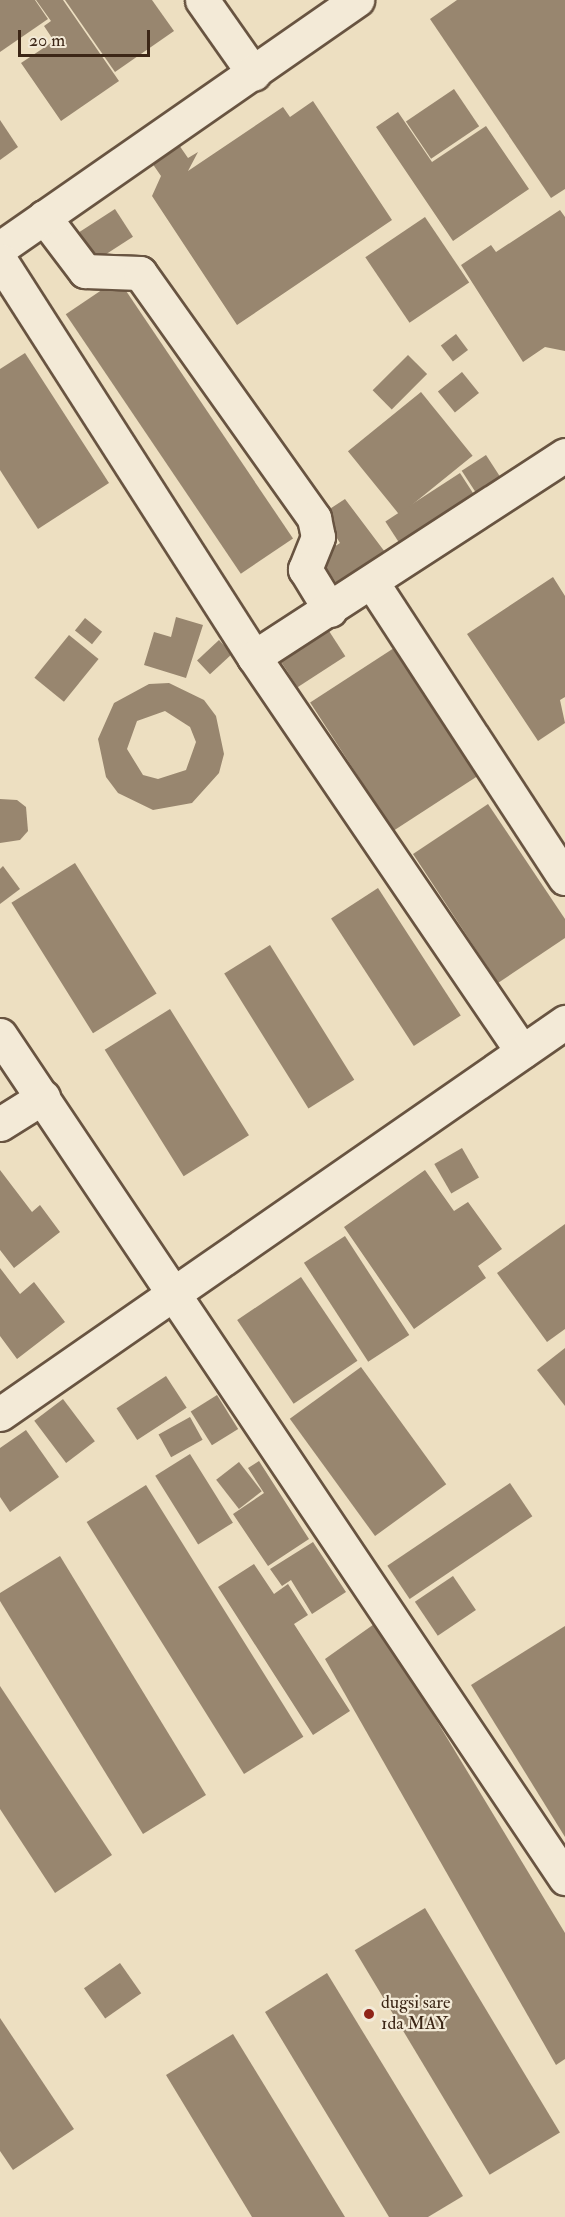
<!DOCTYPE html>
<html>
<head>
<meta charset="utf-8">
<style>
	body { margin:0 }
	#map { position:relative; width:565px; height:2217px; overflow:hidden; background:#eddfc1; font-family:"IM FELL Double Pica",serif }
	div>[style] { position:absolute }
	[style*='--x'] { left:calc(var(--x)*1px); top:calc(var(--y)*1px); width:calc(var(--w)*1px); rotate:calc(var(--a)*1deg) }
	.building>* { inset:0; background:#98866f; transform-origin:0 0 }
	.roads { filter:drop-shadow(2px 0 #685441) drop-shadow(-2px 0 #685441) drop-shadow(0 2px #685441) drop-shadow(0 -2px #685441) }
	.minor>* { height:33px; margin:-16.5px; padding:0 16.5px; transform-origin:16.5px; border-radius:16.5px; background:#f3ead7 }
	.dots>* { width:16px; height:16px; translate:-50% -50%; box-sizing:border-box; border:3px solid #f3ead7; border-radius:50% }
	span { translate:-50% -50%; white-space:nowrap; text-align:center; line-height:1.15; -webkit-text-stroke:4.5px #f3ead7; paint-order:stroke }
	.poi-label { font-size:18px; color:#3c2616 }
	.left { translate:0 -50%; text-align:left }
	.scale { position:absolute; left:18px; top:30px; width:132px; height:27px; box-sizing:border-box; border:3px solid #3c2616; border-top:0; padding-left:8px; font-size:18px; line-height:21px; white-space:nowrap; color:#3c2616; -webkit-text-stroke:4px #f3ead7; paint-order:stroke }
</style>
</head>
<body>
<div id="map">
	<div class="building">
		<div style="clip-path:polygon(0 0,35px 0,48px 19px,0 52px)"></div>
		<div style="clip-path:polygon(36px 0,63px 0,119px 81px,61px 121px,21px 63px,54px 41px,44px 26px,51px 21px)"></div>
		<div style="clip-path:polygon(65px 0,152px 0,174px 31px,115px 72px)"></div>
		<div style="clip-path:polygon(457px 0,565px 0,565px 189px,551px 198px,430px 19px)"></div>
		<div style="left:454px;top:89px;width:45px;height:58px;rotate:56deg"></div>
		<div style="clip-path:polygon(313px 101px,392px 220px,237px 325px,152px 196px,161px 176px,152px 163px,179px 145px,188px 158px,198px 152px,188px 171px,283px 107px,290px 117px)"></div>
		<div style="clip-path:polygon(398px 112px,432px 162px,486px 126px,529px 189px,453px 241px,376px 127px)"></div>
		<div style="clip-path:polygon(0 120px,18px 147px,0 160px)"></div>
		<div style="left:115px;top:209px;width:33px;height:47px;rotate:57deg"></div>
		<div style="clip-path:polygon(560px 210px,565px 217px,565px 351px,545px 347px,523px 362px,461px 265px,491px 245px,496px 252px)"></div>
		<div style="left:425px;top:217px;width:79px;height:72px;rotate:56deg"></div>
		<div style="left:118px;top:279px;width:313px;height:63px;rotate:56deg"></div>
		<div style="left:456px;top:334px;width:20px;height:19px;rotate:53deg"></div>
		<div style="clip-path:polygon(25px 353px,109px 483px,38px 529px,0 470px,0 369px)"></div>
		<div style="left:408px;top:355px;width:27px;height:50px;rotate:45deg"></div>
		<div style="left:462px;top:372px;width:27px;height:31px;rotate:51deg"></div>
		<div style="left:421px;top:392px;width:82px;height:94px;rotate:51deg"></div>
		<div style="left:486px;top:455px;width:31px;height:29px;rotate:57deg"></div>
		<div style="left:460px;top:473px;width:31px;height:89px;rotate:57deg"></div>
		<div style="clip-path:polygon(345px 499px,391px 560px,343px 593px,319px 557px,340px 543px,322px 514px)"></div>
		<div style="clip-path:polygon(553px 577px,565px 596px,565px 697px,560px 700px,565px 723px,538px 741px,467px 634px)"></div>
		<div style="clip-path:polygon(176px 617px,203px 625px,186px 678px,144px 665px,154px 632px,171px 637px)"></div>
		<div style="left:85px;top:618px;width:22px;height:16px;rotate:39deg"></div>
		<div style="left:329px;top:631px;width:30px;height:57px;rotate:57deg"></div>
		<div style="left:69px;top:635px;width:38px;height:55px;rotate:39deg"></div>
		<div style="left:219px;top:640px;width:19px;height:30px;rotate:47deg"></div>
		<div style="left:394px;top:648px;width:153px;height:100px;rotate:57deg"></div>
		<div style="clip-path:polygon(evenodd,169px 683px,204px 700px,216px 716px,224px 754px,219px 773px,192px 803px,153px 810px,118px 793px,106px 777px,98px 739px,114px 703px,149px 684px,169px 683px,165px 711px,190px 727px,196px 742px,186px 770px,158px 779px,143px 775px,127px 749px,137px 721px,165px 711px)"></div>
		<div style="clip-path:polygon(0 799px,17px 800px,26px 807px,28px 831px,20px 840px,0 843px)"></div>
		<div style="clip-path:polygon(488px 804px,565px 919px,565px 938px,498px 983px,413px 854px)"></div>
		<div style="left:75px;top:863px;width:154px;height:75px;rotate:58deg"></div>
		<div style="clip-path:polygon(3px 866px,20px 889px,0 904px,0 869px)"></div>
		<div style="left:378px;top:888px;width:152px;height:56px;rotate:57deg"></div>
		<div style="left:270px;top:945px;width:159px;height:54px;rotate:58deg"></div>
		<div style="left:170px;top:1009px;width:149px;height:77px;rotate:58deg"></div>
		<div style="left:462px;top:1148px;width:34px;height:32px;rotate:60deg"></div>
		<div style="clip-path:polygon(0 1170px,32px 1212px,40px 1205px,60px 1232px,14px 1268px,0 1250px)"></div>
		<div style="clip-path:polygon(425px 1170px,454px 1211px,468px 1202px,502px 1249px,478px 1266px,486px 1278px,414px 1329px,344px 1227px)"></div>
		<div style="clip-path:polygon(565px 1224px,565px 1329px,547px 1342px,497px 1273px)"></div>
		<div style="left:345px;top:1236px;width:118px;height:49px;rotate:57deg"></div>
		<div style="clip-path:polygon(0 1268px,20px 1294px,34px 1282px,65px 1322px,17px 1359px,0 1336px)"></div>
		<div style="left:301px;top:1277px;width:101px;height:77px;rotate:56deg"></div>
		<div style="clip-path:polygon(565px 1348px,565px 1406px,537px 1370px)"></div>
		<div style="left:361px;top:1367px;width:145px;height:88px;rotate:54deg"></div>
		<div style="left:166px;top:1376px;width:38px;height:59px;rotate:57deg"></div>
		<div style="left:217px;top:1395px;width:40px;height:31px;rotate:58deg"></div>
		<div style="left:63px;top:1399px;width:53px;height:36px;rotate:53deg"></div>
		<div style="left:190px;top:1417px;width:26px;height:36px;rotate:61deg"></div>
		<div style="clip-path:polygon(26px 1430px,59px 1477px,10px 1512px,0 1497px,0 1448px)"></div>
		<div style="left:190px;top:1454px;width:81px;height:41px;rotate:58deg"></div>
		<div style="clip-path:polygon(259px 1461px,309px 1539px,268px 1566px,233px 1514px,264px 1493px,248px 1468px)"></div>
		<div style="left:239px;top:1462px;width:37px;height:29px;rotate:52deg"></div>
		<div style="left:510px;top:1483px;width:40px;height:148px;rotate:56deg"></div>
		<div style="left:146px;top:1485px;width:297px;height:70px;rotate:58deg"></div>
		<div style="clip-path:polygon(313px 1542px,346px 1592px,312px 1614px,291px 1580px,282px 1586px,270px 1569px)"></div>
		<div style="clip-path:polygon(60px 1556px,206px 1795px,143px 1834px,0 1601px,0 1593px)"></div>
		<div style="clip-path:polygon(254px 1564px,274px 1594px,288px 1584px,308px 1615px,294px 1624px,350px 1711px,313px 1735px,218px 1587px)"></div>
		<div style="left:453px;top:1576px;width:41px;height:46px;rotate:56deg"></div>
		<div style="clip-path:polygon(377px 1622px,565px 1933px,565px 2059px,556px 2065px,325px 1659px)"></div>
		<div style="clip-path:polygon(565px 1626px,565px 1837px,471px 1685px)"></div>
		<div style="clip-path:polygon(0 1686px,112px 1855px,55px 1893px,0 1809px)"></div>
		<div style="left:425px;top:1908px;width:262px;height:82px;rotate:59deg"></div>
		<div style="left:120px;top:1963px;width:37px;height:44px;rotate:55deg"></div>
		<div style="clip-path:polygon(327px 1973px,463px 2196px,428px 2217px,389px 2217px,265px 2012px)"></div>
		<div style="clip-path:polygon(0 2018px,74px 2129px,13px 2170px,0 2151px)"></div>
		<div style="clip-path:polygon(233px 2034px,345px 2217px,252px 2217px,166px 2075px)"></div>
	</div>
	<div class="roads">
		<div class="minor">
			<div style="--x:202;--y:0;--w:90;--a:54.9"></div>
			<div style="--x:44;--y:217;--w:68;--a:52.8"></div>
			<div style="--x:85;--y:271;--w:55;--a:2.1"></div>
			<div style="--x:140;--y:273;--w:301;--a:54.6"></div>
			<div style="--x:314;--y:518;--w:19;--a:78"></div>
			<div style="--x:318;--y:537;--w:35;--a:112"></div>
			<div style="--x:305;--y:569;--w:48;--a:58.6"></div>
			<div style="--x:0;--y:248;--w:435;--a:-34.8"></div>
			<div style="--x:0;--y:260;--w:471;--a:57.4"></div>
			<div style="--x:254;--y:657;--w:477;--a:55.8"></div>
			<div style="--x:373;--y:584;--w:351;--a:56.9"></div>
			<div style="--x:254;--y:657;--w:371;--a:-33"></div>
			<div style="--x:0;--y:1035;--w:1015;--a:56.17"></div>
			<div style="--x:0;--y:1124;--w:51;--a:-32.1"></div>
			<div style="--x:0;--y:1414;--w:688;--a:-34.75"></div>
		</div>
	</div>
	<div class="dots">
		<div style="left:369px;top:2014px;background:#8f2418"></div>
	</div>
	<div class="poi-label">
		<span class="left" style="left:381px;top:2014px">dugsi sare<br>1da MAY</span>
	</div>
	<div class="scale">20 m</div>
</div>
</body>
</html>
